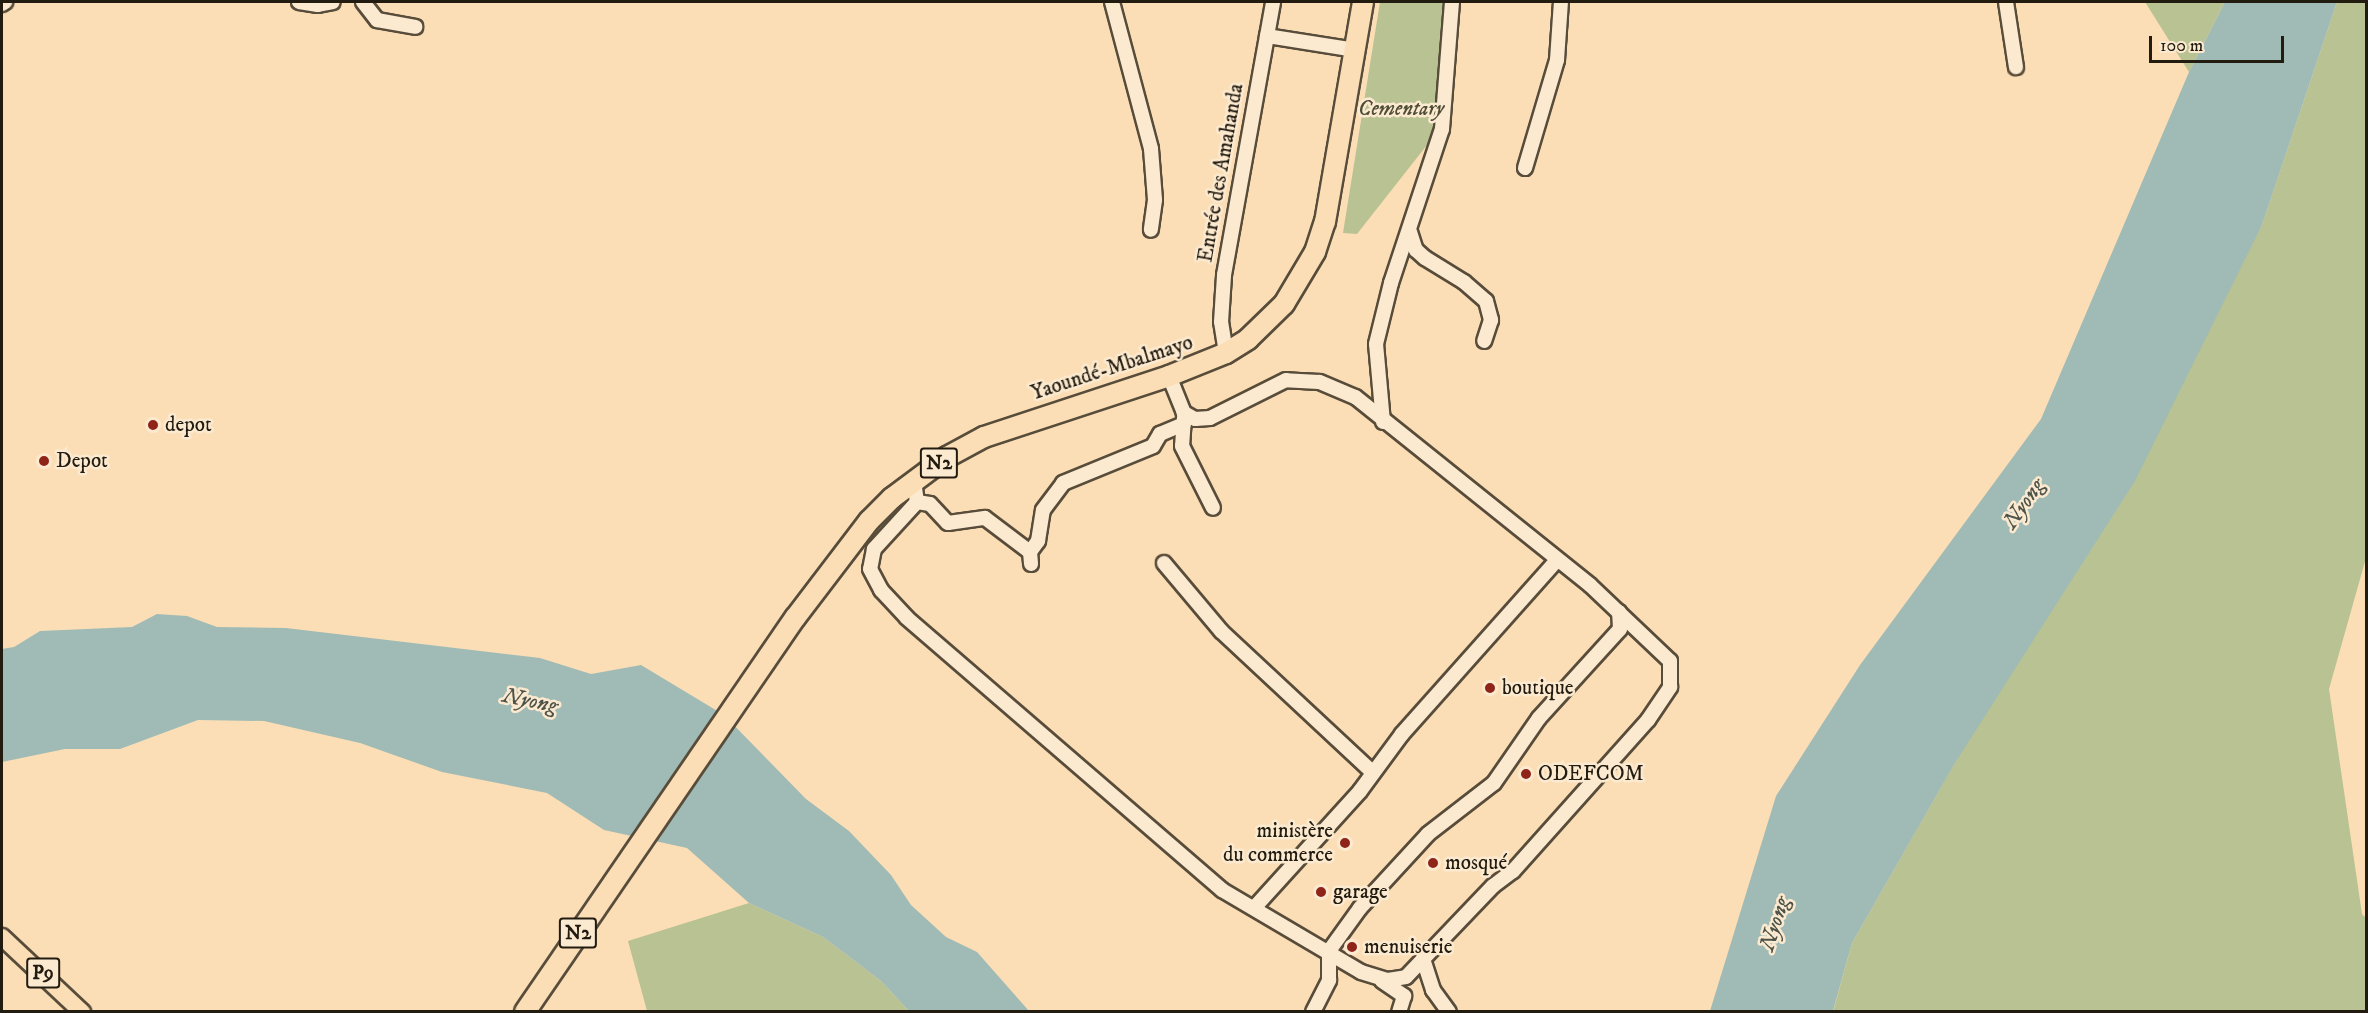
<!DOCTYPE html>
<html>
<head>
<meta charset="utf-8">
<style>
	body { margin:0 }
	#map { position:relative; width:2368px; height:1013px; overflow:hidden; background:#fbdeb6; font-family:"IM FELL DW Pica",serif }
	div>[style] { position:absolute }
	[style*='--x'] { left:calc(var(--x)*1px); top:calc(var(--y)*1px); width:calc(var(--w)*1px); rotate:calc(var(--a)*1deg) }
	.green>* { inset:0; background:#b9c292 }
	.water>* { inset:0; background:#a0bbb5 }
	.roads { filter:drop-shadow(2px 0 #584c3a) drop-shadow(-2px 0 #584c3a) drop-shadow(0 2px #584c3a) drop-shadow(0 -2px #584c3a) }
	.minor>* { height:14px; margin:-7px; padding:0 7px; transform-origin:7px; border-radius:7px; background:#fcead0 }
	.major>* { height:16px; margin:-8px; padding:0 8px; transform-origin:8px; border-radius:8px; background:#fbdeb6 }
	.highway>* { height:20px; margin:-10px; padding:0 10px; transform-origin:10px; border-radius:10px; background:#fbdeb6 }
	.dots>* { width:16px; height:16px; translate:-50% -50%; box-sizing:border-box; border:3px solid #fcead0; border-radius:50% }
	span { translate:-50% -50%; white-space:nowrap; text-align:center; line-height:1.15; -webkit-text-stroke:5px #fcead0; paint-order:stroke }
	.shield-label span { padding:2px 4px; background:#fcead0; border:2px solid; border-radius:4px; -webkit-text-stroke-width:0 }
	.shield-label { font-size:20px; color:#221b10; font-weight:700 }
	.park-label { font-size:21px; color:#4f4d37; font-style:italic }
	.street-label { font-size:21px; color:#221b10 }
	.poi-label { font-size:21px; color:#221b10 }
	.left { translate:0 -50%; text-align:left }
	.right { translate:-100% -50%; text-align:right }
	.water-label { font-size:22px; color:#4e534a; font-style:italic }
	.frame { position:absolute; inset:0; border:3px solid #221b10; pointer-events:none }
	.scale { position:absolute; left:2149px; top:36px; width:135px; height:27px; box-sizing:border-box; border:3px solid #221b10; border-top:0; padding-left:8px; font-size:18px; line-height:21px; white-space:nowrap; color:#221b10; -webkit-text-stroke:4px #fcead0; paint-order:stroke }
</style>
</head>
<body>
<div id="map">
	<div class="green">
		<div style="clip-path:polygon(1380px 2px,1451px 2px,1438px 131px,1357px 234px,1343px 233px)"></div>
		<div style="clip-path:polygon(2145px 2px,2225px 2px,2189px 72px)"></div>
		<div style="clip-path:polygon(2337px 2px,2366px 2px,2366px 558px,2329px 689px,2362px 914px,2366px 918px,2366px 1011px,1833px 1012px,1852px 943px,2262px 225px)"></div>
		<div style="clip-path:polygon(749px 903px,823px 937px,881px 981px,909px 1011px,647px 1011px,628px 941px)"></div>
	</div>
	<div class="water">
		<div style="clip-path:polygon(2225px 2px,2337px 2px,2262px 225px,2135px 481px,1955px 763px,1852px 943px,1833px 1011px,1710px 1011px,1776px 796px,1860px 665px,2041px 419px,2189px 72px)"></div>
		<div style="clip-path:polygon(157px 614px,187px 616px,217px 627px,286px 628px,540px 658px,591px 674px,641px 665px,724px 715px,806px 799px,849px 831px,891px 875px,911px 905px,946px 937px,977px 952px,1029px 1011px,909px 1011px,881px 981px,823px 937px,749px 903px,687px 848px,604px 830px,547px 793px,442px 772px,360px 743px,264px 721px,198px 720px,120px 749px,65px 749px,2px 762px,2px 649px,14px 647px,40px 631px,132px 627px)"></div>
	</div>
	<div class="roads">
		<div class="minor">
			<div style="--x:299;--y:2;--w:19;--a:9"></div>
			<div style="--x:318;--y:5;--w:15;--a:-11"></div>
			<div style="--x:363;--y:2;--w:23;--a:52"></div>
			<div style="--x:377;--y:20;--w:39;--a:10"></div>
			<div style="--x:1112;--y:2;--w:152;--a:75.1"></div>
			<div style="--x:1151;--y:149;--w:51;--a:85.5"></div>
			<div style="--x:1155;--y:200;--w:30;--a:98"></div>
			<div style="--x:2006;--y:2;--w:66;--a:81.3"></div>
			<div style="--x:2;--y:4;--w:4;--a:-34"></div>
			<div style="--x:1267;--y:36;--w:89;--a:9"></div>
			<div style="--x:1525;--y:168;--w:113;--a:-73.5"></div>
			<div style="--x:1557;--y:60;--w:58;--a:-86.1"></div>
			<div style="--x:1410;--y:232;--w:19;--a:72"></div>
			<div style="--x:1416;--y:250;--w:12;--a:42"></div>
			<div style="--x:1425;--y:258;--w:46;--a:31.6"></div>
			<div style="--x:1464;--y:282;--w:29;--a:41"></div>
			<div style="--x:1486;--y:301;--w:20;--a:75"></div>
			<div style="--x:1491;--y:320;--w:22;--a:108"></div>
			<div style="--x:1226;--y:353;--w:31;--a:-99"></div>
			<div style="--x:1221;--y:322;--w:47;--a:-86.3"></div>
			<div style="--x:1224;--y:275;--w:277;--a:-79.8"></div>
			<div style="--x:1184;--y:418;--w:28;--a:94"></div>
			<div style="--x:1182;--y:446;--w:69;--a:63.4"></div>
			<div style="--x:1383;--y:422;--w:78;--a:-95.1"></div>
			<div style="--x:1376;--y:344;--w:63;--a:-76.2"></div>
			<div style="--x:1391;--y:283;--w:162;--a:-71.7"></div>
			<div style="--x:1442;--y:129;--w:127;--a:-85.5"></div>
			<div style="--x:914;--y:481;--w:21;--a:82"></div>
			<div style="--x:917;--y:502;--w:64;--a:132.5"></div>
			<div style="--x:874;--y:549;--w:20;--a:101"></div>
			<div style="--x:870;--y:569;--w:24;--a:62"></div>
			<div style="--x:881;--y:590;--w:38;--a:47"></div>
			<div style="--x:907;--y:618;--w:416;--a:40.8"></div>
			<div style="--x:1222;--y:890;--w:161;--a:30.5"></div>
			<div style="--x:1361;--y:972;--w:28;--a:17"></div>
			<div style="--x:1388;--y:980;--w:18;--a:-9"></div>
			<div style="--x:1406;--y:977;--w:126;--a:-46.3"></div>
			<div style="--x:1493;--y:886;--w:25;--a:-37"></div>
			<div style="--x:1513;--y:871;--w:203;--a:-48.2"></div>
			<div style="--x:1648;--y:720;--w:40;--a:-56"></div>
			<div style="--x:1670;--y:687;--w:26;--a:-90"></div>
			<div style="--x:1670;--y:661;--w:110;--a:-136.5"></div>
			<div style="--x:1590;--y:585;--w:301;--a:-141.3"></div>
			<div style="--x:1355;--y:397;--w:39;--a:-157"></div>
			<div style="--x:1319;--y:382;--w:33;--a:-177"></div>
			<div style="--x:1286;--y:380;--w:85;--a:153.4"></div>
			<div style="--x:1210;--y:418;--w:15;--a:176"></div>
			<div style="--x:1195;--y:419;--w:13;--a:-151"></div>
			<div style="--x:1184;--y:413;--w:40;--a:-112"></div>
			<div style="--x:917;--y:502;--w:13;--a:9"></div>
			<div style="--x:930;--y:504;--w:26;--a:47"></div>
			<div style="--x:948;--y:523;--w:37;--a:-8"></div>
			<div style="--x:985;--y:518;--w:56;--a:37.1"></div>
			<div style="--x:1030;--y:552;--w:12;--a:85"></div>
			<div style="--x:1030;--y:552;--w:14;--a:-54"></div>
			<div style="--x:1038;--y:541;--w:31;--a:-81"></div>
			<div style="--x:1043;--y:510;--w:34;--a:-53"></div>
			<div style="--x:1063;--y:483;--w:97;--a:-22.3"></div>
			<div style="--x:1153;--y:446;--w:14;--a:-60"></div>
			<div style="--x:1160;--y:434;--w:26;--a:-23"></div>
			<div style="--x:1164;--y:563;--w:89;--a:50"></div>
			<div style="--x:1221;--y:631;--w:207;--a:43"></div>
			<div style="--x:1254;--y:908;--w:158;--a:-47.8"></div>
			<div style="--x:1360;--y:791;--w:71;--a:-53.6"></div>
			<div style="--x:1402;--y:734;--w:232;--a:-48.3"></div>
			<div style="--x:1423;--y:959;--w:33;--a:72"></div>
			<div style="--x:1433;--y:990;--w:27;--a:54"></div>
			<div style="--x:1382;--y:981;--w:27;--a:34"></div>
			<div style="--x:1404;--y:996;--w:17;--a:107"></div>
			<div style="--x:1313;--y:1012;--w:36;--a:-63"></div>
			<div style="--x:1329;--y:980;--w:29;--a:-90"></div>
			<div style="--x:1329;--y:951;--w:53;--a:-54.2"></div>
			<div style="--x:1360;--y:908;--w:100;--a:-47.4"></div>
			<div style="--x:1428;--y:834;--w:83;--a:-37.7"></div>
			<div style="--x:1494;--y:783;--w:79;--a:-55.3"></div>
			<div style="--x:1539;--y:718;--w:120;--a:-47.7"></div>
			<div style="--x:1620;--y:629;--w:17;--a:-93"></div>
		</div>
		<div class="major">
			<div style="--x:2;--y:937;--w:110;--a:43.2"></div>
		</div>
		<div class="highway">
			<div style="--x:525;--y:1012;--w:478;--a:-55.6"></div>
			<div style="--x:795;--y:618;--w:122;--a:-52.7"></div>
			<div style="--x:869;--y:521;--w:33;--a:-45"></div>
			<div style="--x:892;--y:498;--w:69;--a:-36.7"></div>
			<div style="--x:947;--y:457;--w:42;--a:-28.4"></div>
			<div style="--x:984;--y:437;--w:195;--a:-18.2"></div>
			<div style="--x:1169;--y:376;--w:61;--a:-22"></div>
			<div style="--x:1226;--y:353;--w:26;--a:-32"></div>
			<div style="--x:1248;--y:339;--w:50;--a:-44.2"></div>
			<div style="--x:1284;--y:304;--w:61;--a:-59.2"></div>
			<div style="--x:1315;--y:252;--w:32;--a:-72"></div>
			<div style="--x:1325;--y:222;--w:223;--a:-80.2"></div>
		</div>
	</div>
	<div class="dots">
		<div style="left:153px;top:425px;background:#8f2418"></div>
		<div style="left:44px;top:461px;background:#8f2418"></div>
		<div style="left:1490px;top:688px;background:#8f2418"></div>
		<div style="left:1526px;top:774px;background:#8f2418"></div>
		<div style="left:1345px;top:843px;background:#8f2418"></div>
		<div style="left:1433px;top:863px;background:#8f2418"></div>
		<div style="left:1321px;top:892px;background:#8f2418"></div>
		<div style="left:1352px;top:947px;background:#8f2418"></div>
	</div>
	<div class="shield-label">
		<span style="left:939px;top:463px">N2</span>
		<span style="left:578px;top:933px">N2</span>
		<span style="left:43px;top:973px">P9</span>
	</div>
	<div class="park-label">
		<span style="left:1401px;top:109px">Cementary</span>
	</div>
	<div class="street-label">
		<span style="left:1221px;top:173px;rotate:-80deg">Entrée des Amahanda</span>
		<span style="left:1112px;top:368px;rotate:-18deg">Yaoundé-Mbalmayo</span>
	</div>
	<div class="poi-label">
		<span class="left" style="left:165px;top:425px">depot</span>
		<span class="left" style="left:56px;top:461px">Depot</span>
		<span class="left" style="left:1502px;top:688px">boutique</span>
		<span class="left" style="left:1538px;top:774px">ODEFCOM</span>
		<span class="right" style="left:1333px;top:843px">ministère<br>du commerce</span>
		<span class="left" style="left:1445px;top:863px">mosqué</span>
		<span class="left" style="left:1333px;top:892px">garage</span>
		<span class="left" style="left:1364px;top:947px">menuiserie</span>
	</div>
	<div class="water-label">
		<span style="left:2024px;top:504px;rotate:-55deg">Nyong</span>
		<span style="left:530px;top:701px;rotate:12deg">Nyong</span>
		<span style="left:1775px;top:924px;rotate:-72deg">Nyong</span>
	</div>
	<div class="frame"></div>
	<div class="scale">100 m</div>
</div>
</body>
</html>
